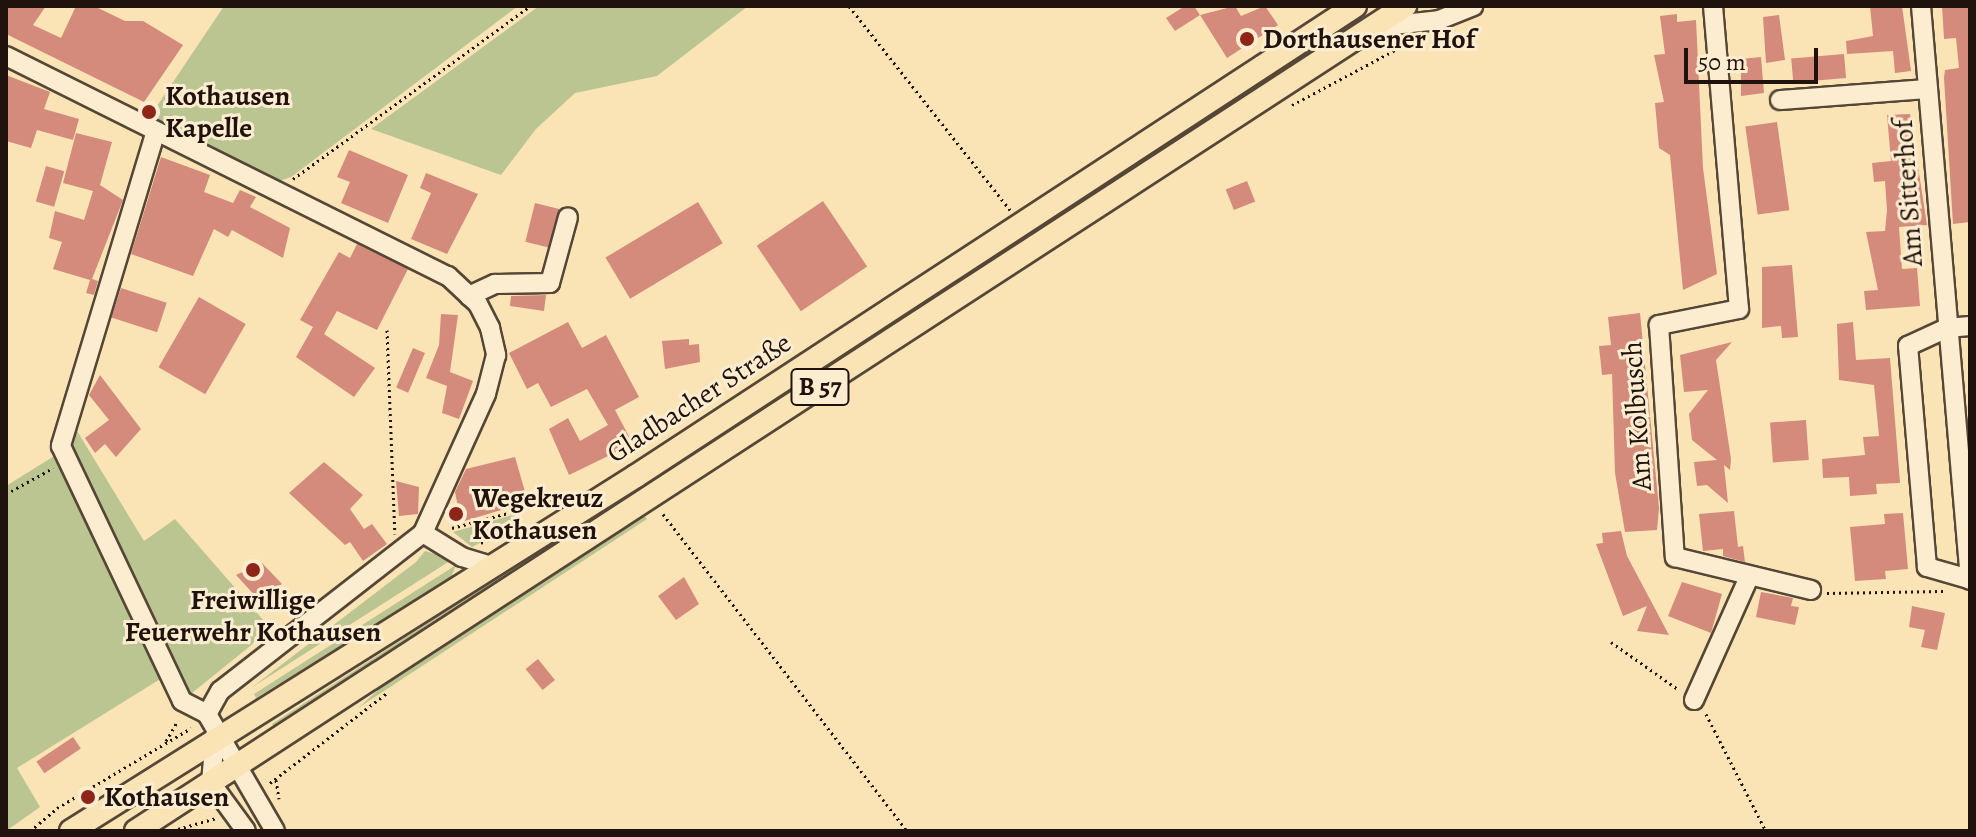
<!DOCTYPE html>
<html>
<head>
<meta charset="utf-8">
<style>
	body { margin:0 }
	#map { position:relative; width:1976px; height:837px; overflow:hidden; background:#fae4b6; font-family:Alegreya,serif }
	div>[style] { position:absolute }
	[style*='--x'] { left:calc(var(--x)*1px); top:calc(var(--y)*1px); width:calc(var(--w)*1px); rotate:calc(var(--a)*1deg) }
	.green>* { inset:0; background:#bac591 }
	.building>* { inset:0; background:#d48b7b; transform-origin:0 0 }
	.path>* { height:3px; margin-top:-1.5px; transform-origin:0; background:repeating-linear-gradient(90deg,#20120c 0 2px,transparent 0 6px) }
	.roads { filter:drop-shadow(2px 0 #564636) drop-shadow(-2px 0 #564636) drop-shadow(0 2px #564636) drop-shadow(0 -2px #564636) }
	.minor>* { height:18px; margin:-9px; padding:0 9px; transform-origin:9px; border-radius:9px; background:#fcedd0 }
	.major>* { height:22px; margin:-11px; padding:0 11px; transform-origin:11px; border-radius:11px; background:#fae4b6 }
	.dots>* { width:22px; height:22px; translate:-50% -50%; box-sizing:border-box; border:4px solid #fcedd0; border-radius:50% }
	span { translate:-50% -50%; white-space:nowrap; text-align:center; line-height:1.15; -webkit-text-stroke:6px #fcedd0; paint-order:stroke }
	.shield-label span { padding:2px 6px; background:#fcedd0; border:2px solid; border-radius:6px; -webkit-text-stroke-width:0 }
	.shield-label { font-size:26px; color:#20120c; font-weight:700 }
	.poi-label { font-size:28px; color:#20120c; font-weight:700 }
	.left { translate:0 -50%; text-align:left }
	.street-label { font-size:28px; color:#20120c }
	.frame { position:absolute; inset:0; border:8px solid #20120c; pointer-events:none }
	.scale { position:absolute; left:1684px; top:48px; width:134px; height:36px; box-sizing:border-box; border:4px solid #20120c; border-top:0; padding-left:10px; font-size:24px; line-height:28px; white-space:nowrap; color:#20120c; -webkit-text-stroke:6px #fcedd0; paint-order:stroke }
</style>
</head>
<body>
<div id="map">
	<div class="green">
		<div style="clip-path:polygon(224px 6px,518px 6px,291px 177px,271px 184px,147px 121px)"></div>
		<div style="clip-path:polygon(539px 6px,748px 6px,657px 76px,575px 93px,536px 129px,501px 175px,371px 129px)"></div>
		<div style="clip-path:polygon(71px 421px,144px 541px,175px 519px,271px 629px,176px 706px,162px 678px,17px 768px,40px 807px,6px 831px,6px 486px,67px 448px)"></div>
		<div style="clip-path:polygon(516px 514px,518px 524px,472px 547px,453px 532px)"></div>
		<div style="clip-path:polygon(643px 514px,647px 519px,358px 708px,387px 682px)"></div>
		<div style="clip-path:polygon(577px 526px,580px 531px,277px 730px,272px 724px)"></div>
		<div style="clip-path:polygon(425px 551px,453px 559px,251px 688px,416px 562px)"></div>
		<div style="clip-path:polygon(456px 565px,450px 580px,256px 698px,254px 694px)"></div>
	</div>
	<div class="building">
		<div style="clip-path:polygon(6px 6px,46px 6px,33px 25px,61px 38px,76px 6px,94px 6px,125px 21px,143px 21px,183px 45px,144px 102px,6px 34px)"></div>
		<div style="clip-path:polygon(1185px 6px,1194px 6px,1200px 15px,1175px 31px,1166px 18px)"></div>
		<div style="clip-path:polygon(1235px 6px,1241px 16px,1265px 6px,1278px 25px,1227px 58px,1200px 15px)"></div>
		<div style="clip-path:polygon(1870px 6px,1902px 6px,1911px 71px,1895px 73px,1893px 51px,1847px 54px,1846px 41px,1873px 36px)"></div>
		<div style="clip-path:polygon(1942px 6px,1970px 6px,1970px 222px,1953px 224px,1944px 78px,1945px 70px,1959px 68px,1956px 38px,1944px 39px)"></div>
		<div style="clip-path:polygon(1677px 14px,1677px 22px,1696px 20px,1703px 168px,1717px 274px,1683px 290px,1670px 155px,1659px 148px,1655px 103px,1664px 102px,1654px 55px,1665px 54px,1660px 16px)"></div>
		<div style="clip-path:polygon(1779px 15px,1785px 60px,1766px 63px,1763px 17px)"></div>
		<div style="left:1844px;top:54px;width:24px;height:53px;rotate:85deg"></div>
		<div style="clip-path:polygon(1761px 57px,1764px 93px,1741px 96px,1741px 59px)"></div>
		<div style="clip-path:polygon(6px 75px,50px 92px,44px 109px,79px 119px,73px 140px,37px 130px,31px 148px,6px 141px)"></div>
		<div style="clip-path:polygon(1910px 114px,1927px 225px,1899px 227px,1902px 269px,1917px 268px,1920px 306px,1866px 310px,1864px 291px,1878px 290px,1866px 232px,1885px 231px,1887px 210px,1885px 181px,1874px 182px,1872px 163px,1891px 161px,1887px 115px)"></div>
		<div style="left:1777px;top:122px;width:89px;height:32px;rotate:82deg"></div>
		<div style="clip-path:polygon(76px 133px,112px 142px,100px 185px,123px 200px,92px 279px,98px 281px,94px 295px,86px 293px,90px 280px,53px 269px,62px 242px,49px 238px,55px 211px,84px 220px,93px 191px,63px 183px)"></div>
		<div style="clip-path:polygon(349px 150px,408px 175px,388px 223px,341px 203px,350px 182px,337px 177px)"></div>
		<div style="clip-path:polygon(161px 157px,210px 175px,204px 192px,233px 203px,240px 190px,256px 197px,250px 207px,290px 228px,283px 258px,232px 230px,228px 237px,214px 229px,193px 276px,131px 254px)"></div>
		<div style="left:46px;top:166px;width:19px;height:37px;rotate:16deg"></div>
		<div style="clip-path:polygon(426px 173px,478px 194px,447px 254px,411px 239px,431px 193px,420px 188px)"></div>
		<div style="left:1247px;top:181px;width:22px;height:23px;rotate:68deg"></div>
		<div style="left:823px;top:201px;width:79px;height:80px;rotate:56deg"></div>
		<div style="left:698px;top:202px;width:48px;height:108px;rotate:59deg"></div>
		<div style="left:535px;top:203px;width:25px;height:40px;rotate:14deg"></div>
		<div style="clip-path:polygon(357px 244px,408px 269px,377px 330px,337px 311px,324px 334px,375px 368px,354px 397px,296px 357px,313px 327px,300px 320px,339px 252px,350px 258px)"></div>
		<div style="clip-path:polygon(1792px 265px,1798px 337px,1782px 338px,1781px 326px,1762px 328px,1762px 267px)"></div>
		<div style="left:121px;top:288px;width:48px;height:31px;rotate:18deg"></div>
		<div style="clip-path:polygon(546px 295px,544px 311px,510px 306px,511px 296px)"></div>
		<div style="left:199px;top:297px;width:54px;height:81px;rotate:30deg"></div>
		<div style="clip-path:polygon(1640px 313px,1659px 508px,1657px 530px,1625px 532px,1615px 473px,1612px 374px,1602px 375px,1599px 346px,1611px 345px,1608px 317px)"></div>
		<div style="clip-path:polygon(441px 314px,458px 315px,450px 372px,473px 381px,459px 419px,442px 413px,447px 386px,426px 378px,439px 345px)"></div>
		<div style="clip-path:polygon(568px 322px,582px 348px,606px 335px,639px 397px,615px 410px,633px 444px,569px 475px,549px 429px,568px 418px,580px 441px,608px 425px,587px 389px,551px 407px,538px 383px,527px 389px,509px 353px)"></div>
		<div style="clip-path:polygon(1853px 322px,1856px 360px,1890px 358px,1900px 483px,1876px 484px,1877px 494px,1850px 496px,1849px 477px,1823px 478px,1822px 459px,1865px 455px,1863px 437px,1879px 436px,1874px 385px,1839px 380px,1837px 324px)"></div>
		<div style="clip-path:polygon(689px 339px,689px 345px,699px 344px,700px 362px,665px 369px,662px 341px)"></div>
		<div style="clip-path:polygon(1732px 342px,1716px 360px,1731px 459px,1730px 470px,1724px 465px,1728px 503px,1707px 485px,1697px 486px,1694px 462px,1717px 460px,1692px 440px,1689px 414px,1708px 390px,1684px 392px,1680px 355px)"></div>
		<div style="left:413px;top:348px;width:13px;height:43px;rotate:23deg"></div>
		<div style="clip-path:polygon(100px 375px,141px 429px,116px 457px,105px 444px,95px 453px,85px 438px,109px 420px,89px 395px)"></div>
		<div style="left:1806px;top:420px;width:40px;height:36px;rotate:86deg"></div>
		<div style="clip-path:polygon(515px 457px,528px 502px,461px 522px,455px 492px,466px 469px)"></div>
		<div style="clip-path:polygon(324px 462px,363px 495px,350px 509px,364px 529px,372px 524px,387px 544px,363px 561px,350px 542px,345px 545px,289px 493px)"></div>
		<div style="clip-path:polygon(396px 481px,419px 487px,418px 514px,399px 516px)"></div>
		<div style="clip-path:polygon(1734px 511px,1738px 547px,1743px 546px,1745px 562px,1723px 556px,1723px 549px,1703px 551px,1699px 514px)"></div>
		<div style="clip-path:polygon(1903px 513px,1908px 569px,1885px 571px,1886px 579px,1855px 581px,1850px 527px,1885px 524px,1884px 514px)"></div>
		<div style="clip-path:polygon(1621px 531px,1627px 556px,1669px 635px,1637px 631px,1647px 606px,1623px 616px,1596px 544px,1603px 543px,1602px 533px)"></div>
		<div style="clip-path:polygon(262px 563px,282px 584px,259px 600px,236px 575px)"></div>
		<div style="clip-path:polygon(684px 577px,699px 604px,676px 620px,658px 596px)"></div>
		<div style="clip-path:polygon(1682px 582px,1722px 594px,1711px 633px,1668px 616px)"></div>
		<div style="clip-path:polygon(1761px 592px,1793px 598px,1791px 606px,1799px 607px,1795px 625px,1756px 617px)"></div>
		<div style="clip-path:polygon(1912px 606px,1945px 613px,1937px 650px,1921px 647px,1925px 630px,1909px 627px)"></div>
		<div style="left:538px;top:659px;width:27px;height:16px;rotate:51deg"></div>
		<div style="left:73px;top:737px;width:14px;height:44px;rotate:56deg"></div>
	</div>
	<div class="path">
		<div style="--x:849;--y:6;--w:260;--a:51.7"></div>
		<div style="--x:1292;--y:105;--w:132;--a:-28.1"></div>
		<div style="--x:293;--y:179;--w:293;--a:-36.1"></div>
		<div style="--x:387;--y:330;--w:204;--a:87.8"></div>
		<div style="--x:6;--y:494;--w:54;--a:-29"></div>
		<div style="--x:663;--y:514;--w:400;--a:52.4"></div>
		<div style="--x:452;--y:528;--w:112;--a:-15"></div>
		<div style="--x:481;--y:543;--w:40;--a:-25"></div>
		<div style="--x:1827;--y:593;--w:116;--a:-1"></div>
		<div style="--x:1611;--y:642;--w:83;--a:35.2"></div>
		<div style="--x:1706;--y:714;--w:131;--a:62.9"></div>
		<div style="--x:166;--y:741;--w:24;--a:-60"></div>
		<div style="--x:276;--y:780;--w:19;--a:81"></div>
		<div style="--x:270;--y:783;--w:148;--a:-37.6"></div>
		<div style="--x:178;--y:829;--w:40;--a:-16"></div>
		<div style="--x:30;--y:831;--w:35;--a:-40"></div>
		<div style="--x:57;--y:808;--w:156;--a:-30.8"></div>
	</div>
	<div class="roads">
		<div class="minor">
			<div style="--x:1713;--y:6;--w:304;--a:85.1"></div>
			<div style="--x:1739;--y:309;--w:82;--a:168.7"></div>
			<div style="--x:1659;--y:325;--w:233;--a:86.1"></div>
			<div style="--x:1675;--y:557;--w:140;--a:13.6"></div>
			<div style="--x:1921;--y:6;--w:576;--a:85.12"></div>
			<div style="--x:1375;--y:27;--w:64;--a:-6.2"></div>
			<div style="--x:1439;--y:20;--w:37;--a:-22"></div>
			<div style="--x:6;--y:56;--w:494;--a:26.5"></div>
			<div style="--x:448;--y:276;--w:41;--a:43"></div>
			<div style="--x:478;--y:304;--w:27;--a:63"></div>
			<div style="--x:490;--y:328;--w:28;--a:77"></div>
			<div style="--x:496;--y:355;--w:40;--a:104.4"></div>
			<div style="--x:486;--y:394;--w:153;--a:114.4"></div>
			<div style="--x:423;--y:533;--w:257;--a:142.1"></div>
			<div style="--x:220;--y:691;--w:26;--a:119"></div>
			<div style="--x:207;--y:714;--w:135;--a:59.8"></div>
			<div style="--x:1780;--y:100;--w:148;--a:-4.3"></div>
			<div style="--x:155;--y:134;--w:326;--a:106.8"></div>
			<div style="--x:61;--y:446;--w:282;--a:64.6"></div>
			<div style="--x:182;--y:701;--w:28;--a:27"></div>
			<div style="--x:469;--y:296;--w:29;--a:-25"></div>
			<div style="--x:495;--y:284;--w:55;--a:-1"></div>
			<div style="--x:550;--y:283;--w:68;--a:-74.7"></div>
			<div style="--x:423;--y:533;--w:46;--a:31.6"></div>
			<div style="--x:462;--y:557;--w:31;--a:17"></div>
			<div style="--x:1969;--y:579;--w:44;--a:-164.1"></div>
			<div style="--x:1927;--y:567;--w:222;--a:-94.9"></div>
			<div style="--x:1908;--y:346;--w:43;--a:-24.8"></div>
			<div style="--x:1947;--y:328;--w:23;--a:-5"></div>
			<div style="--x:1694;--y:700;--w:135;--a:-65.9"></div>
			<div style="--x:215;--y:736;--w:47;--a:94.9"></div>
			<div style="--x:211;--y:783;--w:59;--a:53.9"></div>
		</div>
		<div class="major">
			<div style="--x:71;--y:831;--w:667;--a:-32.14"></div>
			<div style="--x:636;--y:476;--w:859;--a:-33.17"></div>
			<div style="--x:136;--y:831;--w:1514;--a:-33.03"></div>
		</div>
	</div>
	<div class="dots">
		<div style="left:1247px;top:39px;background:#8f2418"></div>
		<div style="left:149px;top:112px;background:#8f2418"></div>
		<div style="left:456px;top:514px;background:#8f2418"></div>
		<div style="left:253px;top:570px;background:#8f2418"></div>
		<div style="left:88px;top:797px;background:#8f2418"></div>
	</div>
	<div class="shield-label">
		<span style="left:820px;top:387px">B 57</span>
	</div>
	<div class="poi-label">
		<span class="left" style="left:1263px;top:39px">Dorthausener Hof</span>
		<span class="left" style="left:165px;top:112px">Kothausen<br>Kapelle</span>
		<span class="left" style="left:472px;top:514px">Wegekreuz<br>Kothausen</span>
		<span style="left:253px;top:616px">Freiwillige<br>Feuerwehr Kothausen</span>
		<span class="left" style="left:104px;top:797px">Kothausen</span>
	</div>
	<div class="street-label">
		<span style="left:1908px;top:193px;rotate:-94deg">Am Sitterhof</span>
		<span style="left:699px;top:398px;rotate:-33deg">Gladbacher Straße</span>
		<span style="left:1637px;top:416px;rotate:-94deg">Am Kolbusch</span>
	</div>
	<div class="frame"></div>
	<div class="scale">50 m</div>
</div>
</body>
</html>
